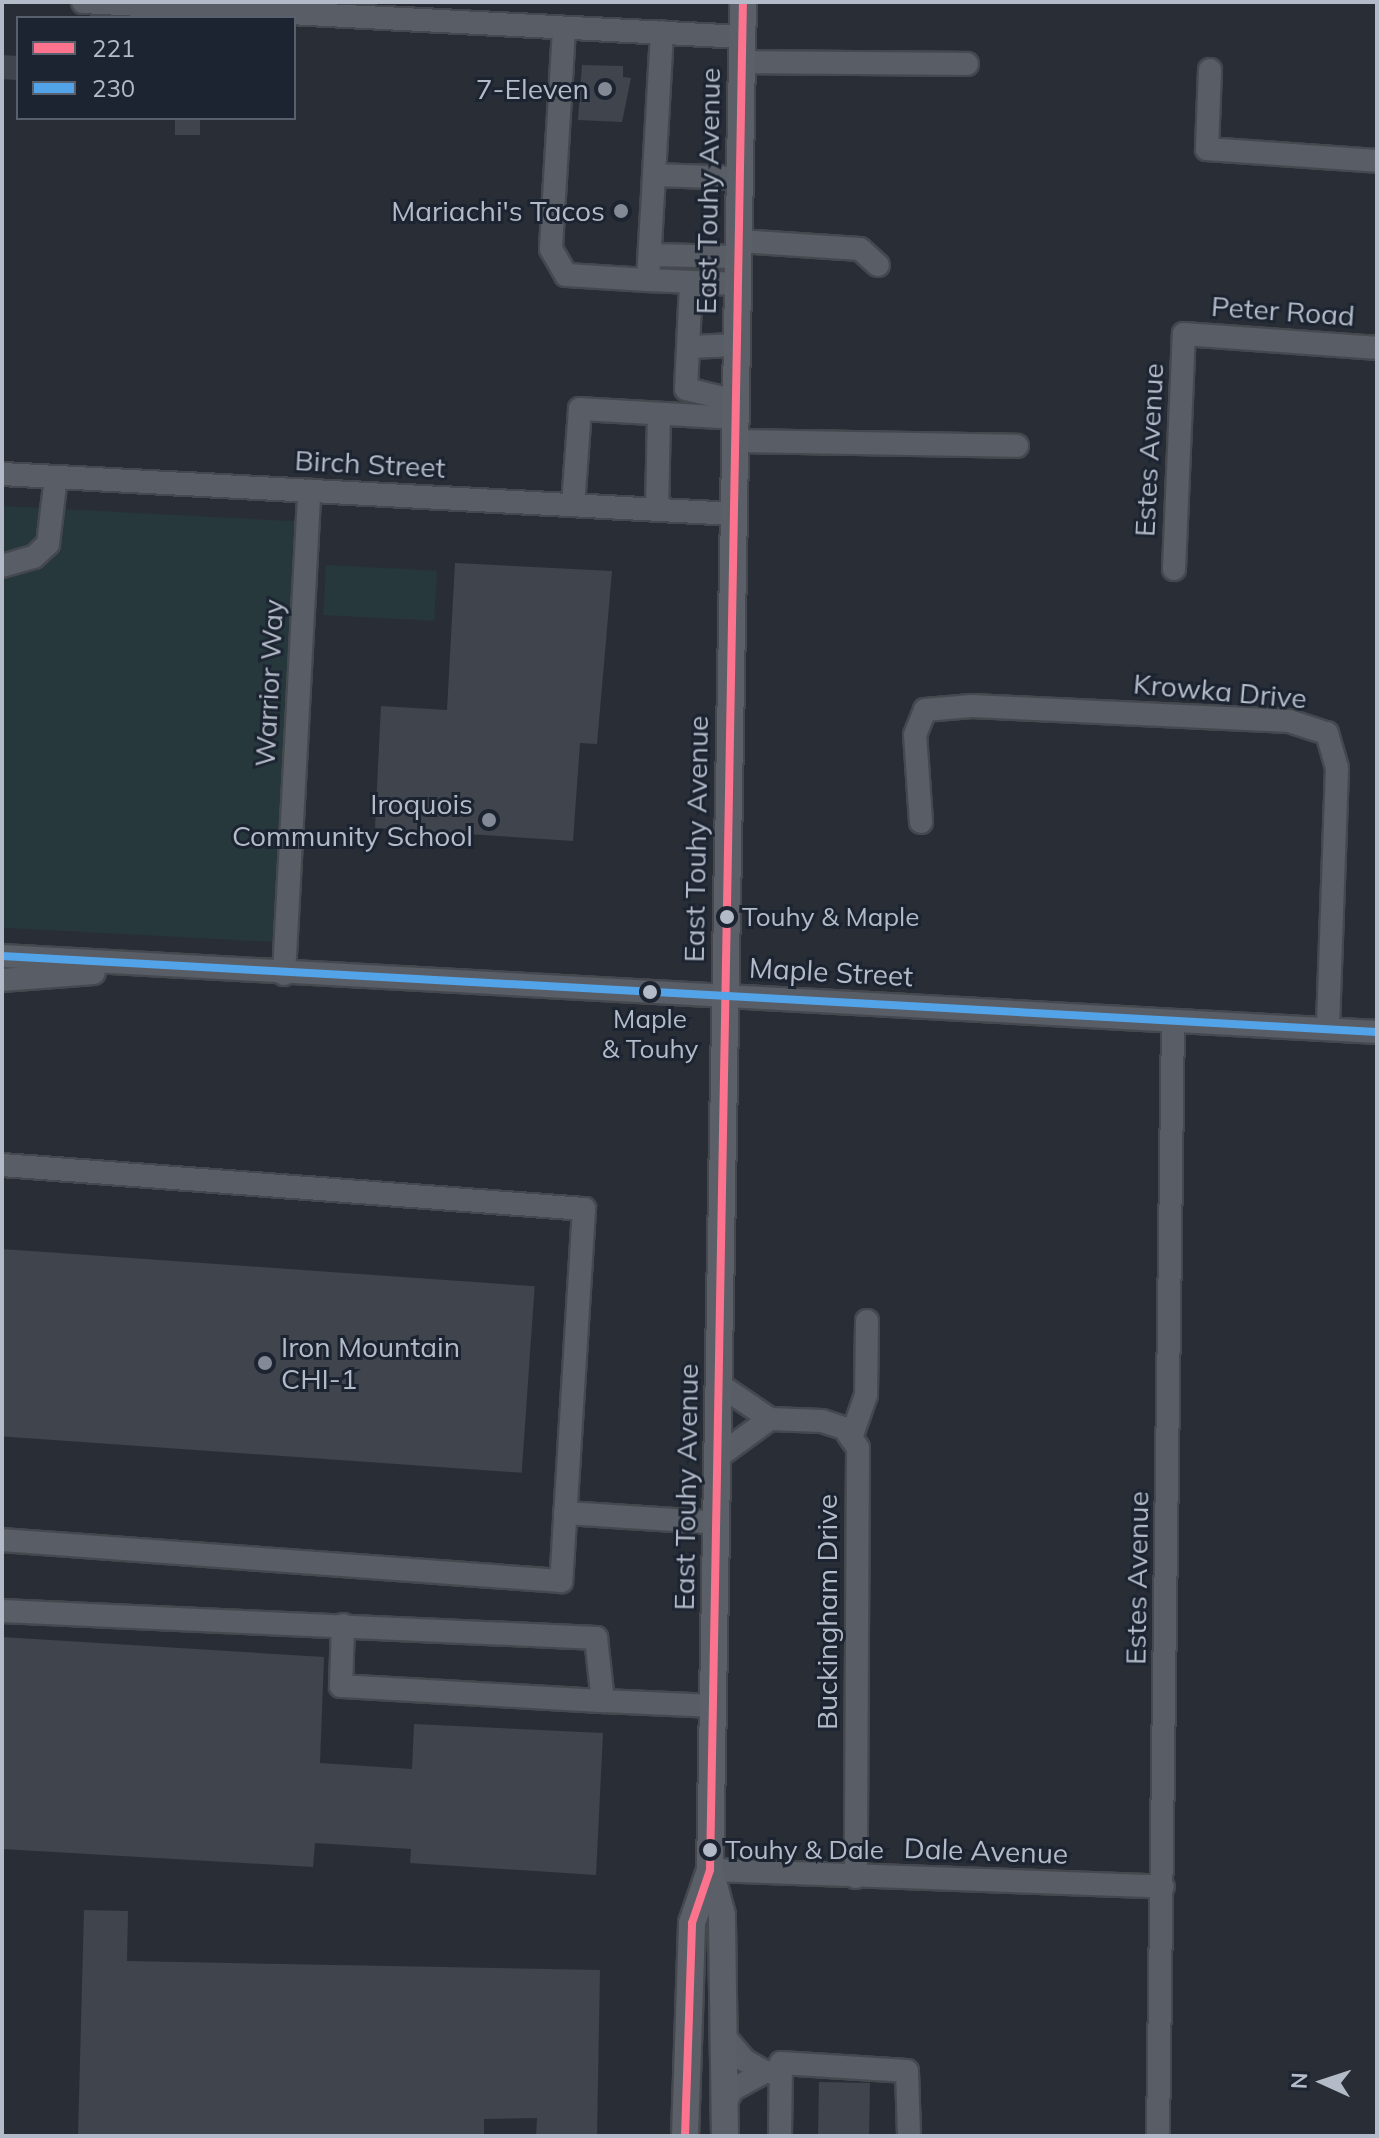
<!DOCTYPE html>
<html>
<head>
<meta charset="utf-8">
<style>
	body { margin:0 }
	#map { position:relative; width:1379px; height:2138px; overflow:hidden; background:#292e36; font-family:Mulish,sans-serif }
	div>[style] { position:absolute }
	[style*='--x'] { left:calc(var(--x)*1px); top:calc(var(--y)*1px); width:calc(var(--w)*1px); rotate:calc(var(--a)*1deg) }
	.green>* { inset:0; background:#26383c; transform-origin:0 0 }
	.building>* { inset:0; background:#40444c; transform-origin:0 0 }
	.roads { filter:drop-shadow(2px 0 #45494f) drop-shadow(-2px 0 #45494f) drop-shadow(0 2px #45494f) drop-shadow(0 -2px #45494f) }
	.minor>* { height:22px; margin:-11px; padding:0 11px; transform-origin:11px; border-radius:11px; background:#595d65 }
	.major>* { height:26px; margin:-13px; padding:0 13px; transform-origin:13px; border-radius:13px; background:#5b5f67 }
	.bus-1>* { height:8px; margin:-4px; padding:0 4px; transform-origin:4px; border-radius:4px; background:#fc738d }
	.bus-2>* { height:8px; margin:-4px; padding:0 4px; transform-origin:4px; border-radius:4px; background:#53a3e8 }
	.dots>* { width:22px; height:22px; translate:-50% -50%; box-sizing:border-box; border:4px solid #1c2431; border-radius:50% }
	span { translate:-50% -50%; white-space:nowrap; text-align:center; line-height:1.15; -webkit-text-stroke:6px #1c2431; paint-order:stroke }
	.bus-label { font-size:26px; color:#b3bac8 }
	.left { translate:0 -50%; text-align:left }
	.poi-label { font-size:28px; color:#b3bac8 }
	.right { translate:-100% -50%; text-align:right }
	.street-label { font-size:28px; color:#b3bac8 }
	.frame { position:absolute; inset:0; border:4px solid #b3bac8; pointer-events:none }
	.legend { position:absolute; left:16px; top:16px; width:280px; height:104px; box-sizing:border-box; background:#1c2431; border:2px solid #58606d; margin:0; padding:10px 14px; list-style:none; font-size:24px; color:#b3bac8 }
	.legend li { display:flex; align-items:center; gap:16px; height:40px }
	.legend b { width:40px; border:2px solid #58606d }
	.north { position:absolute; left:1283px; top:2042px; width:80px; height:80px; -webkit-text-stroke:6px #1c2431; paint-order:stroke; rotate:273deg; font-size:22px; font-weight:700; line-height:32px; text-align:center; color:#b3bac8 }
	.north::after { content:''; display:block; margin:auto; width:28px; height:36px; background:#b3bac8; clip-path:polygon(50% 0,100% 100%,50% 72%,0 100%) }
</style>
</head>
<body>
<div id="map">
	<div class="green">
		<div style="left:2px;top:506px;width:312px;height:421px;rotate:3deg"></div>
		<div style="left:326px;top:565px;width:111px;height:50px;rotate:3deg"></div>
	</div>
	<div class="building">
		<div style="left:2px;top:55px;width:16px;height:24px;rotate:4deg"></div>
		<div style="clip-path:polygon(582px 65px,623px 66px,623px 77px,631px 78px,622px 122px,578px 120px)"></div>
		<div style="left:175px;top:118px;width:25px;height:17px"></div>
		<div style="clip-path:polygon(455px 563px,612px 571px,597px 744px,580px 743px,573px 841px,375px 828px,381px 706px,447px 710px)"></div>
		<div style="left:2px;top:1249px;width:534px;height:187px;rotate:4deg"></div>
		<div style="clip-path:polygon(2px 1637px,324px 1657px,320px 1763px,412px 1769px,414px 1724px,603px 1733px,596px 1875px,410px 1863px,411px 1849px,315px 1843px,313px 1867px,2px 1849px)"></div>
		<div style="clip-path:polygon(84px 1910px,128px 1911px,127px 1961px,600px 1970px,597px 2136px,536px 2136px,537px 2118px,484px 2119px,484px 2136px,78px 2136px)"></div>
		<div style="left:819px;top:2082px;width:51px;height:54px;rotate:1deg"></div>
	</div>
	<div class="roads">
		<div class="minor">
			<div style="--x:83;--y:2;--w:661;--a:3.04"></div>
			<div style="--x:564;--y:29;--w:220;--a:93.4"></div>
			<div style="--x:551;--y:249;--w:30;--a:60"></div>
			<div style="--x:566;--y:275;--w:82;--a:3.5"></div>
			<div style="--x:742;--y:62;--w:225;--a:0.5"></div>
			<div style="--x:1210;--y:70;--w:79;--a:92.2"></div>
			<div style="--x:1207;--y:149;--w:170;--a:4"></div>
			<div style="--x:654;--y:175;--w:143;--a:-86.8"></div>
			<div style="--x:739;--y:241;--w:121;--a:3.8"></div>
			<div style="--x:860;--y:249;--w:24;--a:42"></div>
			<div style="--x:650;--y:255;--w:89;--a:1.3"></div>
			<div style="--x:691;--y:283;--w:106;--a:92.7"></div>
			<div style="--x:686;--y:389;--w:51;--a:13.5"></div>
			<div style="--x:738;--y:284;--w:90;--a:-177.5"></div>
			<div style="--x:648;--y:280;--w:105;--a:-86.7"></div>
			<div style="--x:654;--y:175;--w:86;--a:2"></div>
			<div style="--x:688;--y:347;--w:49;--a:-2.3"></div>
			<div style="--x:736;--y:441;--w:281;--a:1"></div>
			<div style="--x:2;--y:474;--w:733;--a:3.13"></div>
			<div style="--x:573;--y:505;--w:96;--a:-85.8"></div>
			<div style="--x:580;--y:409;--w:156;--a:3.3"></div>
			<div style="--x:657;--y:510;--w:96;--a:-88.8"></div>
			<div style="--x:2;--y:566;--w:33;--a:-16"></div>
			<div style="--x:34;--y:557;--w:19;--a:-43"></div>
			<div style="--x:48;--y:544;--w:67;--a:-83.2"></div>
			<div style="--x:1174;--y:569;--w:235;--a:-87.6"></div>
			<div style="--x:1184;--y:334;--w:194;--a:4.1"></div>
			<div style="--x:921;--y:822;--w:87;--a:-93.9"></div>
			<div style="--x:915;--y:735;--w:27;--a:-68"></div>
			<div style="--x:925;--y:710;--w:47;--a:-4.9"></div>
			<div style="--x:972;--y:706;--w:317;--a:2.7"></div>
			<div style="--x:1289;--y:721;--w:40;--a:18"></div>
			<div style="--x:1327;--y:733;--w:36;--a:74"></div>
			<div style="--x:1337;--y:768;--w:261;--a:92"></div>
			<div style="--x:2;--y:956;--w:1377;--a:3.16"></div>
			<div style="--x:284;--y:974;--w:484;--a:-87"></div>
			<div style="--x:2;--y:980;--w:92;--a:-4.4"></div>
			<div style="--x:2;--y:1165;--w:584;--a:4.32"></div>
			<div style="--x:584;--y:1209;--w:373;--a:93.5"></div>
			<div style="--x:561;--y:1581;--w:561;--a:-175.81"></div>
			<div style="--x:720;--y:1385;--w:60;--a:34.2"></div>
			<div style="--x:770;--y:1419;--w:52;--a:2.2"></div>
			<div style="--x:822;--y:1421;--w:23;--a:18"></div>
			<div style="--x:844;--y:1428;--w:24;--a:55"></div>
			<div style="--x:858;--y:1448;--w:429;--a:90.3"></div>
			<div style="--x:851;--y:1438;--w:46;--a:-70.8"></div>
			<div style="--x:866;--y:1395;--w:74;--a:-89.2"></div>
			<div style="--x:719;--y:1456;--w:63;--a:-36"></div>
			<div style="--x:565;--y:1513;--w:153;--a:3.7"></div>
			<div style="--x:2;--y:1611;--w:595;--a:2.6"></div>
			<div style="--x:596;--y:1638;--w:63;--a:83.7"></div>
			<div style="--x:603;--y:1701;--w:111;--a:2.6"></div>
			<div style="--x:343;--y:1625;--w:61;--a:91.9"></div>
			<div style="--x:341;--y:1686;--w:262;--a:3.3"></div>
			<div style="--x:710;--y:1870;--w:453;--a:2.1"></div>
			<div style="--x:725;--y:2037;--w:30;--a:50"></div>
			<div style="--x:744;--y:2060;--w:24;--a:30"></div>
			<div style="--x:765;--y:2072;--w:16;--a:4"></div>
			<div style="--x:725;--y:2104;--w:16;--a:-63"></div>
			<div style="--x:732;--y:2090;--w:38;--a:-29"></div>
			<div style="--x:780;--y:2136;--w:73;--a:-89.2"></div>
			<div style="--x:781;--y:2063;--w:126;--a:3.6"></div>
			<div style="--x:907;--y:2071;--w:65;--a:88.2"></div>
			<div style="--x:1158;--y:2136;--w:1115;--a:-89.23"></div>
		</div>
		<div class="major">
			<div style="--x:685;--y:2136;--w:213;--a:-88.1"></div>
			<div style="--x:692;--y:1923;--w:56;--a:-71.2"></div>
			<div style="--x:725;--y:2136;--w:221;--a:-90.8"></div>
			<div style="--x:722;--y:1915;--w:47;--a:-104.9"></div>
			<div style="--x:710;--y:1870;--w:1868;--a:-88.99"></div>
		</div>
	</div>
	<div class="bus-1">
		<div style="--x:685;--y:2136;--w:213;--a:-88.1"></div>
		<div style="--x:692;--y:1923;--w:56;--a:-71.2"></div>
		<div style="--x:710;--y:1870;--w:1868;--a:-88.99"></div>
	</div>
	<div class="bus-2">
		<div style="--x:2;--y:956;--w:1377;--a:3.16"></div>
	</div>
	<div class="dots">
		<div style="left:605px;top:89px;background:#838995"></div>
		<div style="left:621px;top:211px;background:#838995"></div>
		<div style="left:489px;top:820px;background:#838995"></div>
		<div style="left:727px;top:917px;background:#b3bac8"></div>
		<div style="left:650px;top:992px;background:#b3bac8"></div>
		<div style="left:265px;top:1363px;background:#838995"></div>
		<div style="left:710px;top:1850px;background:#b3bac8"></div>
	</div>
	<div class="bus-label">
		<span class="left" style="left:742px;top:917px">Touhy &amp; Maple</span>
		<span style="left:650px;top:1034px">Maple<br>&amp; Touhy</span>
		<span class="left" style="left:725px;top:1850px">Touhy &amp; Dale</span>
	</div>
	<div class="poi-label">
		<span class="right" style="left:589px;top:89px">7-Eleven</span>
		<span class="right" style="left:605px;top:211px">Mariachi's Tacos</span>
		<span class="right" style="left:473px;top:820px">Iroquois<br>Community School</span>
		<span class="left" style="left:281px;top:1363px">Iron Mountain<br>CHI-1</span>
	</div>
	<div class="street-label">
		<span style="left:708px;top:191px;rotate:-89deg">East Touhy Avenue</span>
		<span style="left:1283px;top:311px;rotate:4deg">Peter Road</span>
		<span style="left:1149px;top:450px;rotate:-87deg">Estes Avenue</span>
		<span style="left:370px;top:464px;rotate:3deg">Birch Street</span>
		<span style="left:269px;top:683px;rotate:-87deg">Warrior Way</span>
		<span style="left:1220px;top:691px;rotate:5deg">Krowka Drive</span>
		<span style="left:696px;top:839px;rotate:-89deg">East Touhy Avenue</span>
		<span style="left:831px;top:972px;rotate:3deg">Maple Street</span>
		<span style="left:686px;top:1487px;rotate:-89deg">East Touhy Avenue</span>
		<span style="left:1137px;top:1578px;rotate:-89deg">Estes Avenue</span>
		<span style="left:827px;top:1612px;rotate:-90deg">Buckingham Drive</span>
		<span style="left:986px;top:1851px;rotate:2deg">Dale Avenue</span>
	</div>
	<div class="frame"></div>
	<ul class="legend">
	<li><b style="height:10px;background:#fc738d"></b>221</li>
	<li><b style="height:10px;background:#53a3e8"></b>230</li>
	</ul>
	<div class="north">N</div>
</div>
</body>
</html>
